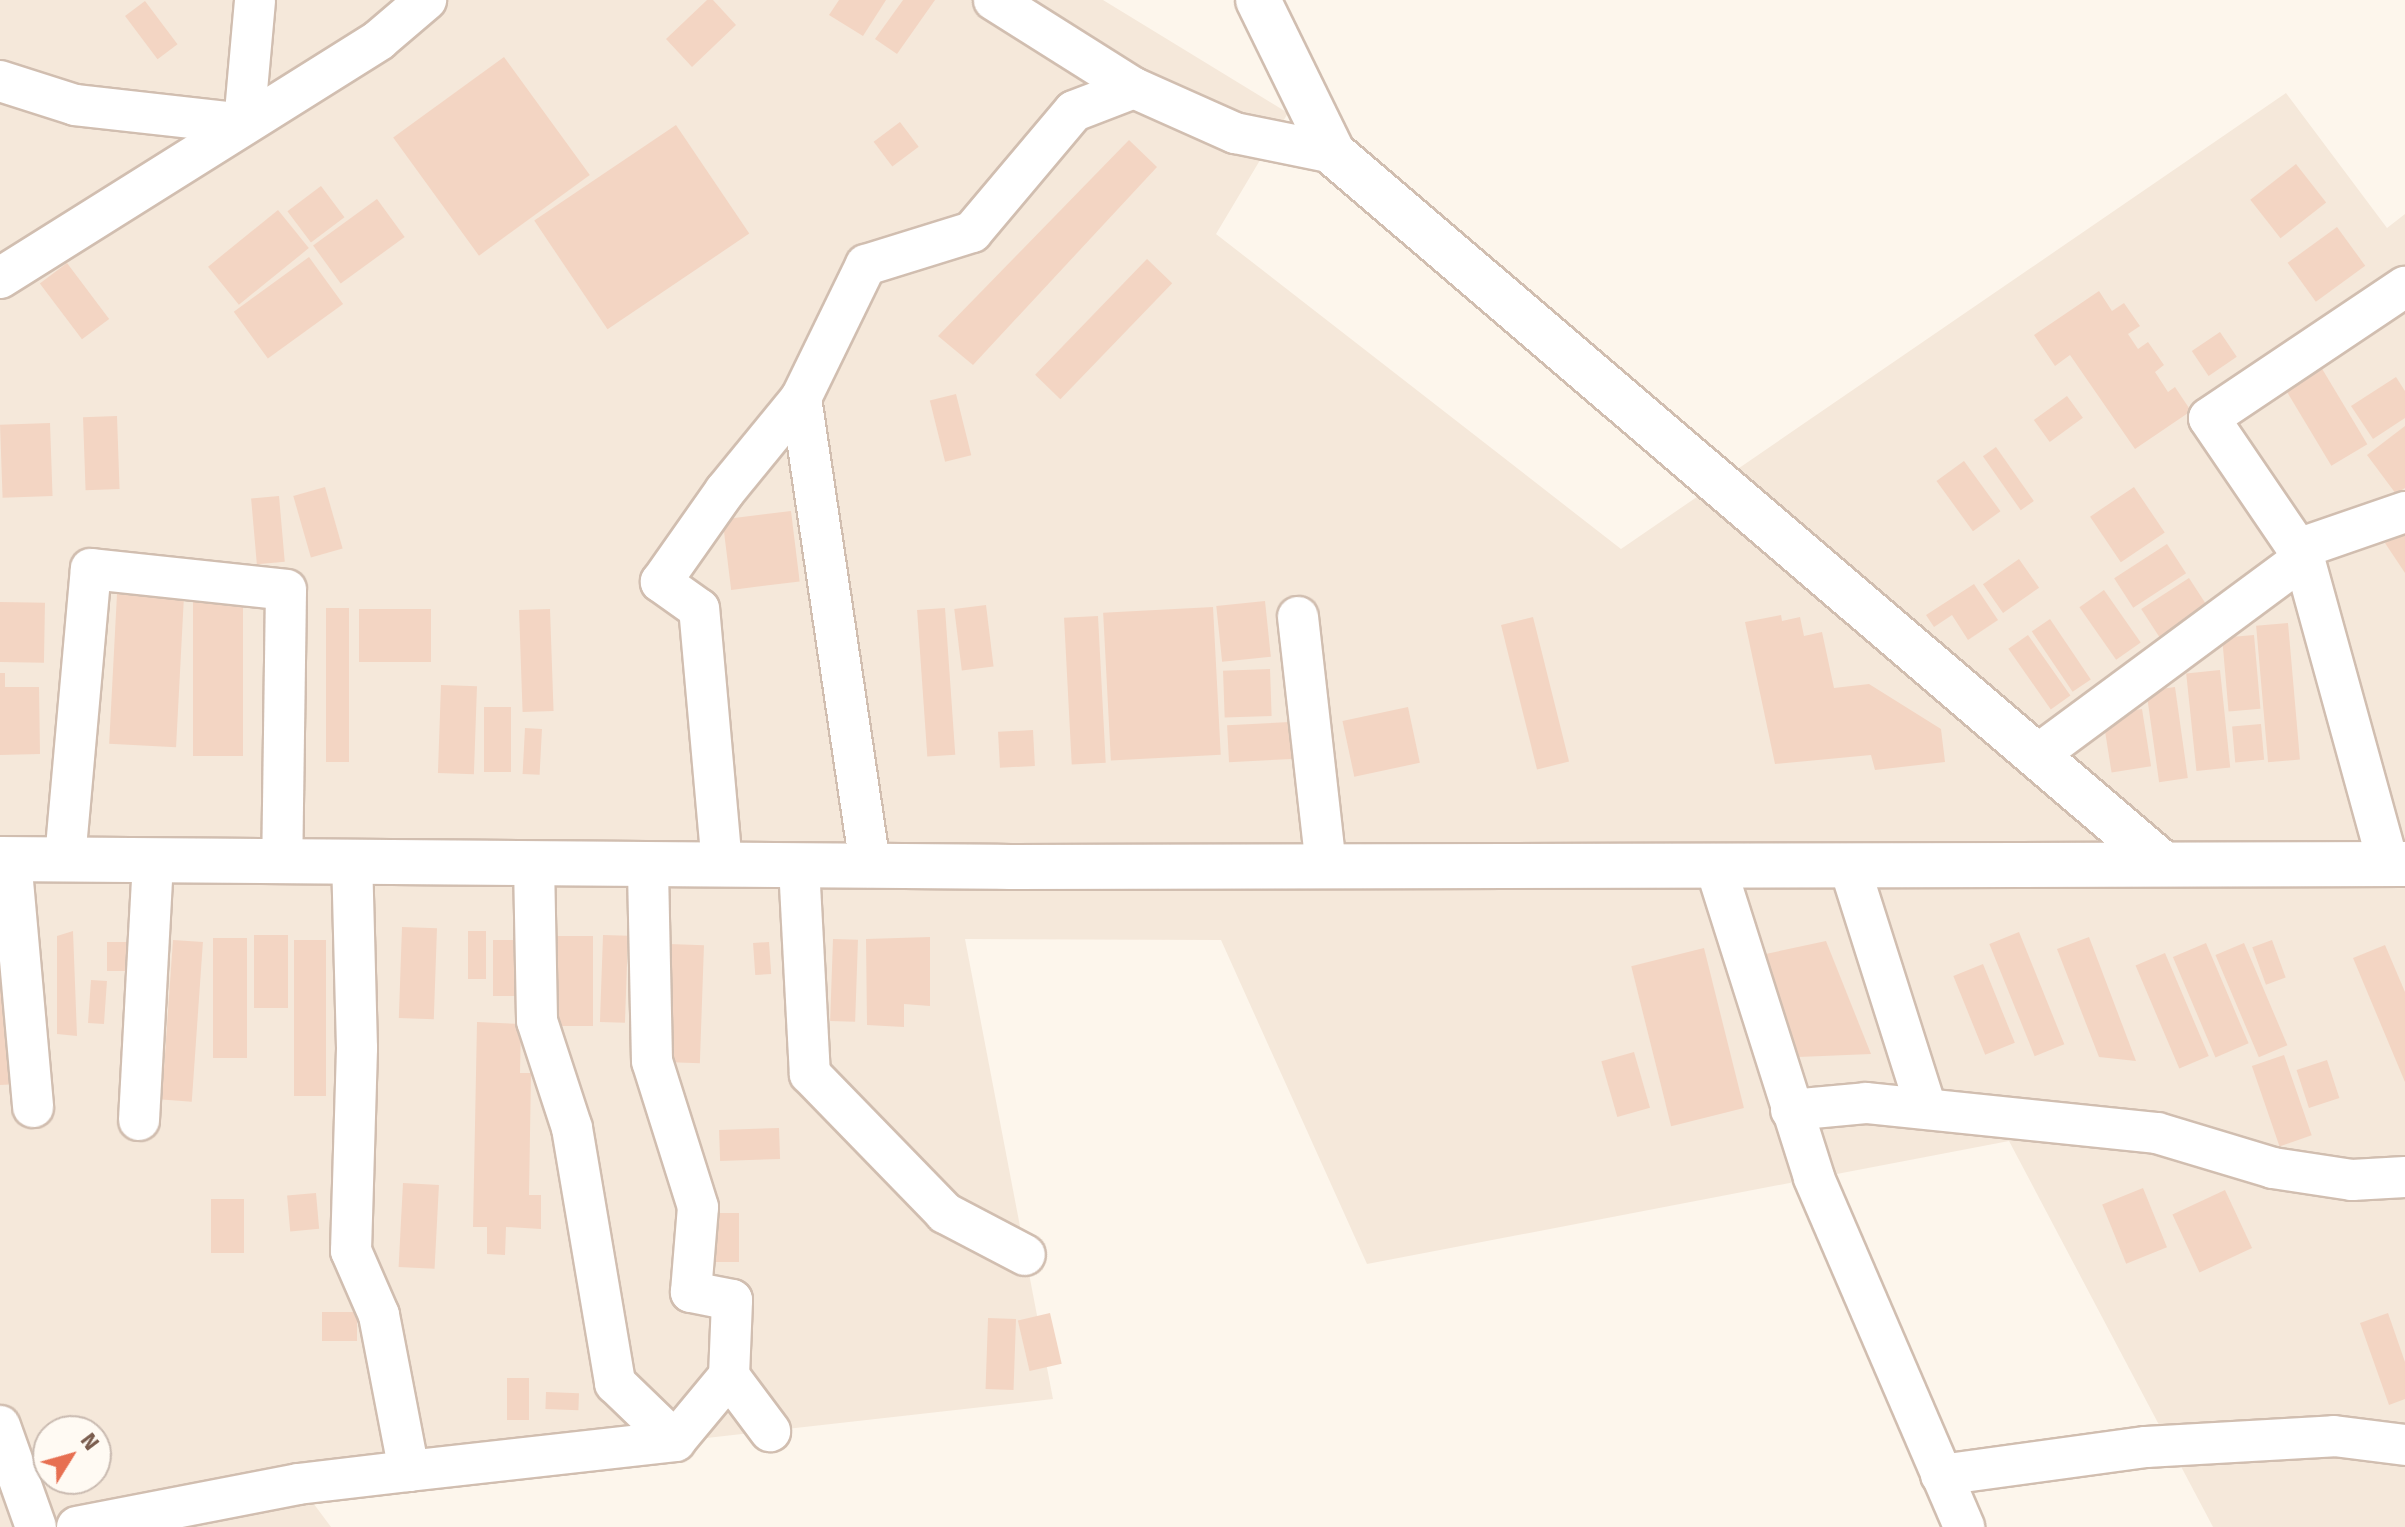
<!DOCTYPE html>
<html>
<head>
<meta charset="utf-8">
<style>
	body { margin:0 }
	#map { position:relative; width:2405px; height:1527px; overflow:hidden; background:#fdf6ec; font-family:"Fira Sans",sans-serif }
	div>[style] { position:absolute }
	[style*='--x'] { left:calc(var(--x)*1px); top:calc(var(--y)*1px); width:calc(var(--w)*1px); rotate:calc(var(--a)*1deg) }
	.residential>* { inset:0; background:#f5e8da }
	.building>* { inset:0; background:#f3d5c3; transform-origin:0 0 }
	.roads { filter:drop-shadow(2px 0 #d1beb0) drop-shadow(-2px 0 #d1beb0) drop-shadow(0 2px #d1beb0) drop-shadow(0 -2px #d1beb0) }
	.street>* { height:40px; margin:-20px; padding:0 20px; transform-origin:20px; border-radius:20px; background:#fff }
	.secondary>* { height:44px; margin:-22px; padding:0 22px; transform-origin:22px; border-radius:22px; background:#fff }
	span { translate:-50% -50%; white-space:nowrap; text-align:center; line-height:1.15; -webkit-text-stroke:6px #fffaf3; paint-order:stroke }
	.north { position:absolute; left:32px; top:1415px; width:80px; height:80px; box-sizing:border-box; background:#fffaf3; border:2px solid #cabbb1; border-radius:50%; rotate:53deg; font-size:22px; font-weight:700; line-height:32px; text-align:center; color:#7a5c4d }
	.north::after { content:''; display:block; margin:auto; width:28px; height:36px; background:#e76f51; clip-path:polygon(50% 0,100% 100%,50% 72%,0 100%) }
</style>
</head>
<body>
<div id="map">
	<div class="residential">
		<div style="clip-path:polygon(evenodd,0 0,1103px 0,1288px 113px,1216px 234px,1621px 549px,2286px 93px,2387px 228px,2405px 214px,2405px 1527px,2213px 1527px,2009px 1141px,1367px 1264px,1221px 940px,965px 939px,1053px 1399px,299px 1484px,331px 1527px,0 1527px,0 0,48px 1431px,96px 1431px,96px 1479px,48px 1479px,48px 1431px)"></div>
	</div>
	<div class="building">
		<div style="clip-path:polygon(707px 0,713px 0,736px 25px,692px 67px,666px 39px)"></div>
		<div style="clip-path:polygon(839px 0,886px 0,863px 36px,829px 15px)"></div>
		<div style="clip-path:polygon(903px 0,935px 0,897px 54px,875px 39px)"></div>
		<div style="left:145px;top:1px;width:54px;height:25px;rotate:53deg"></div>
		<div style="left:504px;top:57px;width:146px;height:137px;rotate:54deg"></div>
		<div style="left:900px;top:122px;width:31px;height:33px;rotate:53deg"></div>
		<div style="left:676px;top:125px;width:131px;height:171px;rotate:56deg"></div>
		<div style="clip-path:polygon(1129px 140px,1157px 167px,973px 365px,938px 336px)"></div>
		<div style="left:2296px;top:164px;width:49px;height:58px;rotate:52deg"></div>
		<div style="left:321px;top:186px;width:39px;height:42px;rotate:53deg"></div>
		<div style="left:377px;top:199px;width:47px;height:79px;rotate:54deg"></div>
		<div style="left:278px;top:210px;width:49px;height:90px;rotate:51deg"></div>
		<div style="left:2337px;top:227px;width:48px;height:61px;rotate:54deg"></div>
		<div style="left:309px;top:257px;width:58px;height:93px;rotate:54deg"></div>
		<div style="left:1147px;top:259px;width:35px;height:161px;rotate:44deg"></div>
		<div style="left:67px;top:263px;width:70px;height:34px;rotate:53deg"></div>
		<div style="clip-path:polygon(2099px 291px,2112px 311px,2124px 303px,2140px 326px,2128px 334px,2138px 349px,2148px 342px,2164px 365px,2155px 372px,2168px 392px,2175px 387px,2191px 411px,2135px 449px,2070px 355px,2055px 366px,2034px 335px)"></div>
		<div style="left:2220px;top:332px;width:30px;height:34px;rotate:56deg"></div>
		<div style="left:2321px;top:367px;width:90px;height:42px;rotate:59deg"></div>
		<div style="clip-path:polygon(2396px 377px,2405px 391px,2405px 418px,2373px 439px,2351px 406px)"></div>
		<div style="left:956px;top:394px;width:63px;height:27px;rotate:76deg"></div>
		<div style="left:2067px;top:396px;width:27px;height:41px;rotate:54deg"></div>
		<div style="left:117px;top:416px;width:73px;height:34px;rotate:88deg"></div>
		<div style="left:50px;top:423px;width:73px;height:50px;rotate:88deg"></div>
		<div style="clip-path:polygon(2405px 426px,2405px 488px,2396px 494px,2367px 455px)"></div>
		<div style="left:1996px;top:447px;width:66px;height:16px;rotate:55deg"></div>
		<div style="left:1964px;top:461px;width:62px;height:34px;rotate:54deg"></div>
		<div style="left:325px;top:487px;width:64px;height:33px;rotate:74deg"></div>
		<div style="left:2134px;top:487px;width:55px;height:53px;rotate:56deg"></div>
		<div style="left:279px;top:496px;width:66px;height:28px;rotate:85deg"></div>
		<div style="left:791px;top:511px;width:71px;height:69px;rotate:83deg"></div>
		<div style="clip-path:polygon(2405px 530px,2405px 573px,2385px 543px)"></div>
		<div style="left:2167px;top:544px;width:35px;height:63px;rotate:57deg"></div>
		<div style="left:2019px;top:559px;width:35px;height:44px;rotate:55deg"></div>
		<div style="left:2189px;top:578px;width:37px;height:57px;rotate:57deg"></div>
		<div style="clip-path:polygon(1974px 584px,1998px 620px,1968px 640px,1952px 615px,1934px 627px,1926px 615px)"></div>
		<div style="left:2104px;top:590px;width:64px;height:30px;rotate:55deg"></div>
		<div style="left:117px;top:594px;width:67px;height:150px;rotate:3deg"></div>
		<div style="left:193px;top:601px;width:50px;height:155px"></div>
		<div style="left:1265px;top:601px;width:56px;height:49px;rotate:84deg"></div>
		<div style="left:0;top:602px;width:45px;height:60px;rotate:1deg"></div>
		<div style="left:986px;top:605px;width:62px;height:32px;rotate:83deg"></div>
		<div style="left:1213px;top:607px;width:148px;height:110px;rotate:87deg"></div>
		<div style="left:326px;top:608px;width:23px;height:154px"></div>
		<div style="left:945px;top:608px;width:147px;height:28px;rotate:86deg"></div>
		<div style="left:359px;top:609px;width:72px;height:53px"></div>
		<div style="left:550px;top:609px;width:102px;height:31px;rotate:88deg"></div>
		<div style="clip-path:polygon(1781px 615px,1782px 621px,1800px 617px,1804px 636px,1822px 632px,1834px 688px,1869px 684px,1941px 729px,1945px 762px,1875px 770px,1871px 755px,1775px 764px,1745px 622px)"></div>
		<div style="left:1098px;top:616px;width:147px;height:34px;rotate:87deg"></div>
		<div style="left:1533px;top:617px;width:149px;height:33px;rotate:76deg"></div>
		<div style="left:2050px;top:619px;width:73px;height:22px;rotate:56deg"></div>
		<div style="left:2288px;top:623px;width:137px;height:32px;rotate:85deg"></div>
		<div style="left:2028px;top:635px;width:74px;height:24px;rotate:55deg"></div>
		<div style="left:2254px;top:635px;width:74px;height:32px;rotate:85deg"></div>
		<div style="left:1270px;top:669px;width:47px;height:47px;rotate:88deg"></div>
		<div style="left:2220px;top:670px;width:98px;height:34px;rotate:84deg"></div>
		<div style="clip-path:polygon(0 673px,5px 673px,5px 687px,39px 687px,40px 754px,0 755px)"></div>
		<div style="left:441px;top:685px;width:36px;height:88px;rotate:2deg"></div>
		<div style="left:2175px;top:687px;width:92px;height:29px;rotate:82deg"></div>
		<div style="left:484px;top:707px;width:27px;height:65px"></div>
		<div style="left:1408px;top:707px;width:57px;height:67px;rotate:78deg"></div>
		<div style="left:2142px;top:709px;width:58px;height:40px;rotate:81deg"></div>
		<div style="left:1290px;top:722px;width:37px;height:63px;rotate:87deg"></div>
		<div style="left:2261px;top:724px;width:36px;height:29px;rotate:85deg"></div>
		<div style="left:525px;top:728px;width:17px;height:46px;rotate:3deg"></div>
		<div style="left:1033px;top:730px;width:36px;height:35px;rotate:87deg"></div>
		<div style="left:402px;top:927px;width:35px;height:91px;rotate:2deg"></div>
		<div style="clip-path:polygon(73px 931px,77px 1036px,57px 1034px,57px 936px)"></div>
		<div style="left:468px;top:931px;width:18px;height:48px"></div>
		<div style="left:2019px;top:932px;width:121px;height:32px;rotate:68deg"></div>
		<div style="left:254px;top:935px;width:34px;height:73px"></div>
		<div style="left:603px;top:935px;width:25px;height:87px;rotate:2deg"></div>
		<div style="left:593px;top:936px;width:90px;height:36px;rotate:90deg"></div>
		<div style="clip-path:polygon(930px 937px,930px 1006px,904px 1004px,904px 1027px,867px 1025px,866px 939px)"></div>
		<div style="clip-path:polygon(2089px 937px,2136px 1061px,2099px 1057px,2057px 949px)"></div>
		<div style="left:213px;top:938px;width:34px;height:120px"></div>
		<div style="left:833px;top:939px;width:25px;height:82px;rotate:2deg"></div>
		<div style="left:173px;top:940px;width:30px;height:160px;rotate:4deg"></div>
		<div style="left:294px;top:940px;width:32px;height:156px"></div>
		<div style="left:493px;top:940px;width:23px;height:56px"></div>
		<div style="left:2272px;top:940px;width:40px;height:21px;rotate:70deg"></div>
		<div style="clip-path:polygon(1826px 941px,1871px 1054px,1798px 1057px,1761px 955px)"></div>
		<div style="left:107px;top:942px;width:31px;height:29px"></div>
		<div style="left:769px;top:942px;width:32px;height:16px;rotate:86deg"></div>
		<div style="left:2206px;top:943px;width:109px;height:36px;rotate:67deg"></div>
		<div style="left:2244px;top:943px;width:111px;height:31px;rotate:67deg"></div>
		<div style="left:669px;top:944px;width:35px;height:118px;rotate:2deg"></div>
		<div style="clip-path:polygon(2385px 945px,2405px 992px,2405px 1082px,2353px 958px)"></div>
		<div style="clip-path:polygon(0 947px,19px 1084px,0 1085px)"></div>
		<div style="left:1704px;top:948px;width:165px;height:75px;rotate:76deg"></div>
		<div style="left:2165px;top:953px;width:112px;height:32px;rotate:67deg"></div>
		<div style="left:1983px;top:964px;width:85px;height:32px;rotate:68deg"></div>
		<div style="left:91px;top:980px;width:16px;height:43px;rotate:4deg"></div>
		<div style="clip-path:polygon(477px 1022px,521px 1024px,520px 1073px,531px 1073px,529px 1195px,541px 1195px,541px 1229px,506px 1227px,505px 1255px,487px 1254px,487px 1227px,473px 1227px)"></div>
		<div style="left:1634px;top:1052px;width:58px;height:34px;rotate:74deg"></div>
		<div style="left:2284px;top:1055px;width:85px;height:34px;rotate:71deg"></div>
		<div style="left:2327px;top:1060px;width:40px;height:32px;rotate:72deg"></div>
		<div style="left:779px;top:1128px;width:31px;height:60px;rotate:88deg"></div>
		<div style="left:403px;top:1183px;width:36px;height:84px;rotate:3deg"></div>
		<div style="left:2143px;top:1188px;width:64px;height:44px;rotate:68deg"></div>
		<div style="left:2225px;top:1190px;width:64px;height:58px;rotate:65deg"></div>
		<div style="left:316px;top:1193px;width:36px;height:29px;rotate:85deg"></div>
		<div style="left:211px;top:1199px;width:33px;height:54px"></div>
		<div style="left:709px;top:1213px;width:30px;height:49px"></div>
		<div style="left:322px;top:1312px;width:35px;height:29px"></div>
		<div style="left:1050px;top:1313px;width:52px;height:33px;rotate:77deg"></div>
		<div style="clip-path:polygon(2388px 1313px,2405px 1362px,2405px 1399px,2389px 1405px,2360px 1323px)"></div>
		<div style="left:1016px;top:1319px;width:71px;height:28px;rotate:92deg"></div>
		<div style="left:507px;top:1378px;width:22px;height:42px"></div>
		<div style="left:546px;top:1392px;width:33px;height:17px;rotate:2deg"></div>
	</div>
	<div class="roads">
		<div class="street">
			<div style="--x:994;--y:0;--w:165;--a:32.2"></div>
			<div style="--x:0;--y:81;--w:79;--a:17.7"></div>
			<div style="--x:75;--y:105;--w:170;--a:6.4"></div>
			<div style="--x:244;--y:124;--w:124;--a:-84.9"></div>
			<div style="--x:0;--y:278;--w:448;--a:-32.1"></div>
			<div style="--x:379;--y:40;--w:62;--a:-40.4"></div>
			<div style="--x:801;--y:398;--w:474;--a:81.6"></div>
			<div style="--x:2298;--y:549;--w:113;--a:-19.1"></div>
			<div style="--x:2304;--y:558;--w:317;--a:74.6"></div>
			<div style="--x:1298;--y:617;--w:251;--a:83.6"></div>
			<div style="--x:2036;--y:756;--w:333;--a:-36.5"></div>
			<div style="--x:2304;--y:558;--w:169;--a:-124.2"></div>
			<div style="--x:2209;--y:418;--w:236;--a:-33.8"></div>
			<div style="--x:11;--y:859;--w:249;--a:84.9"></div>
			<div style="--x:65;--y:859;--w:291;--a:-84.9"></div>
			<div style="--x:91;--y:569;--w:196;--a:6.1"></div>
			<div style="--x:286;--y:590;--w:271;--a:90.8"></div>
			<div style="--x:534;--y:863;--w:158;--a:88.9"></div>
			<div style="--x:537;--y:1021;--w:113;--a:71.9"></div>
			<div style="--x:572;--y:1128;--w:259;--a:80.4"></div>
			<div style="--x:615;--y:1383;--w:83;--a:44"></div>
			<div style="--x:722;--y:865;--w:257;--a:-95.1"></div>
			<div style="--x:699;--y:609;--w:47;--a:-144.6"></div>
			<div style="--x:661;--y:582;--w:111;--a:-54.9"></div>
			<div style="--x:725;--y:491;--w:120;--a:-50.7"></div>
			<div style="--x:801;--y:398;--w:148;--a:-64"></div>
			<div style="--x:866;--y:265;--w:111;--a:-17.3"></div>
			<div style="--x:972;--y:232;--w:158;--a:-49.9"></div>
			<div style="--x:1074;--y:111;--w:64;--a:-21"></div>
			<div style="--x:1134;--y:88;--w:111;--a:24"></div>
			<div style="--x:1235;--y:133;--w:100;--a:11.5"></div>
			<div style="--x:1715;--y:865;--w:328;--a:72.4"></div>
			<div style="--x:1814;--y:1178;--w:380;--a:66.7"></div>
			<div style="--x:1849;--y:865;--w:255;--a:72.4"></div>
			<div style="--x:799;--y:866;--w:208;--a:87"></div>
			<div style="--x:810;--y:1074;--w:194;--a:45.8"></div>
			<div style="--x:945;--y:1213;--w:90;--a:27.7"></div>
			<div style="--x:1791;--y:1110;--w:75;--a:-5.3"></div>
			<div style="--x:1866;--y:1103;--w:293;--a:5.9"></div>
			<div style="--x:2157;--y:1133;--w:121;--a:16.8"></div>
			<div style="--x:2273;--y:1168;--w:80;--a:8.6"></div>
			<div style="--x:2352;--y:1180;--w:53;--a:-3.2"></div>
			<div style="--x:139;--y:1120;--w:260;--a:-86.9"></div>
			<div style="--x:729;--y:1376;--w:69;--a:53.3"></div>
			<div style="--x:0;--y:1426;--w:107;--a:70.4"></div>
			<div style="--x:409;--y:1471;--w:268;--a:-6.4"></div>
			<div style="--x:675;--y:1441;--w:85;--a:-50.3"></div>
			<div style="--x:729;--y:1376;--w:76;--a:-87.7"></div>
			<div style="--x:732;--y:1300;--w:42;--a:-169"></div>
			<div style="--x:691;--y:1292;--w:85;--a:-85.3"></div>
			<div style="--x:698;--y:1207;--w:153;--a:-107.5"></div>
			<div style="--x:652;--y:1061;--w:197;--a:-91.2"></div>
			<div style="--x:1941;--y:1475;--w:207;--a:-7.8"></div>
			<div style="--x:2146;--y:1447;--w:188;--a:-3.3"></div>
			<div style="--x:2334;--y:1436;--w:72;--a:7.2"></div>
			<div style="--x:77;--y:1527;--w:225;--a:-11"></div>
			<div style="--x:298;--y:1484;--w:112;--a:-6.7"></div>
			<div style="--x:409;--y:1471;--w:159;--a:-100.9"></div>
			<div style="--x:379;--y:1315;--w:70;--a:-113.6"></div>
			<div style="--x:351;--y:1251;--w:203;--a:-88.3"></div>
			<div style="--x:357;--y:1048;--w:187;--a:-91.5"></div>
		</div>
		<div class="secondary">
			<div style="--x:1258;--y:0;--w:170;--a:63.9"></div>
			<div style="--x:1333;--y:153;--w:1091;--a:40.58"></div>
			<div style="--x:0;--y:859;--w:1011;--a:0.45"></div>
			<div style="--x:1011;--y:867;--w:1394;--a:-0.12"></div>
		</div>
	</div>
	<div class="north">N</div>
</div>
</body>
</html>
